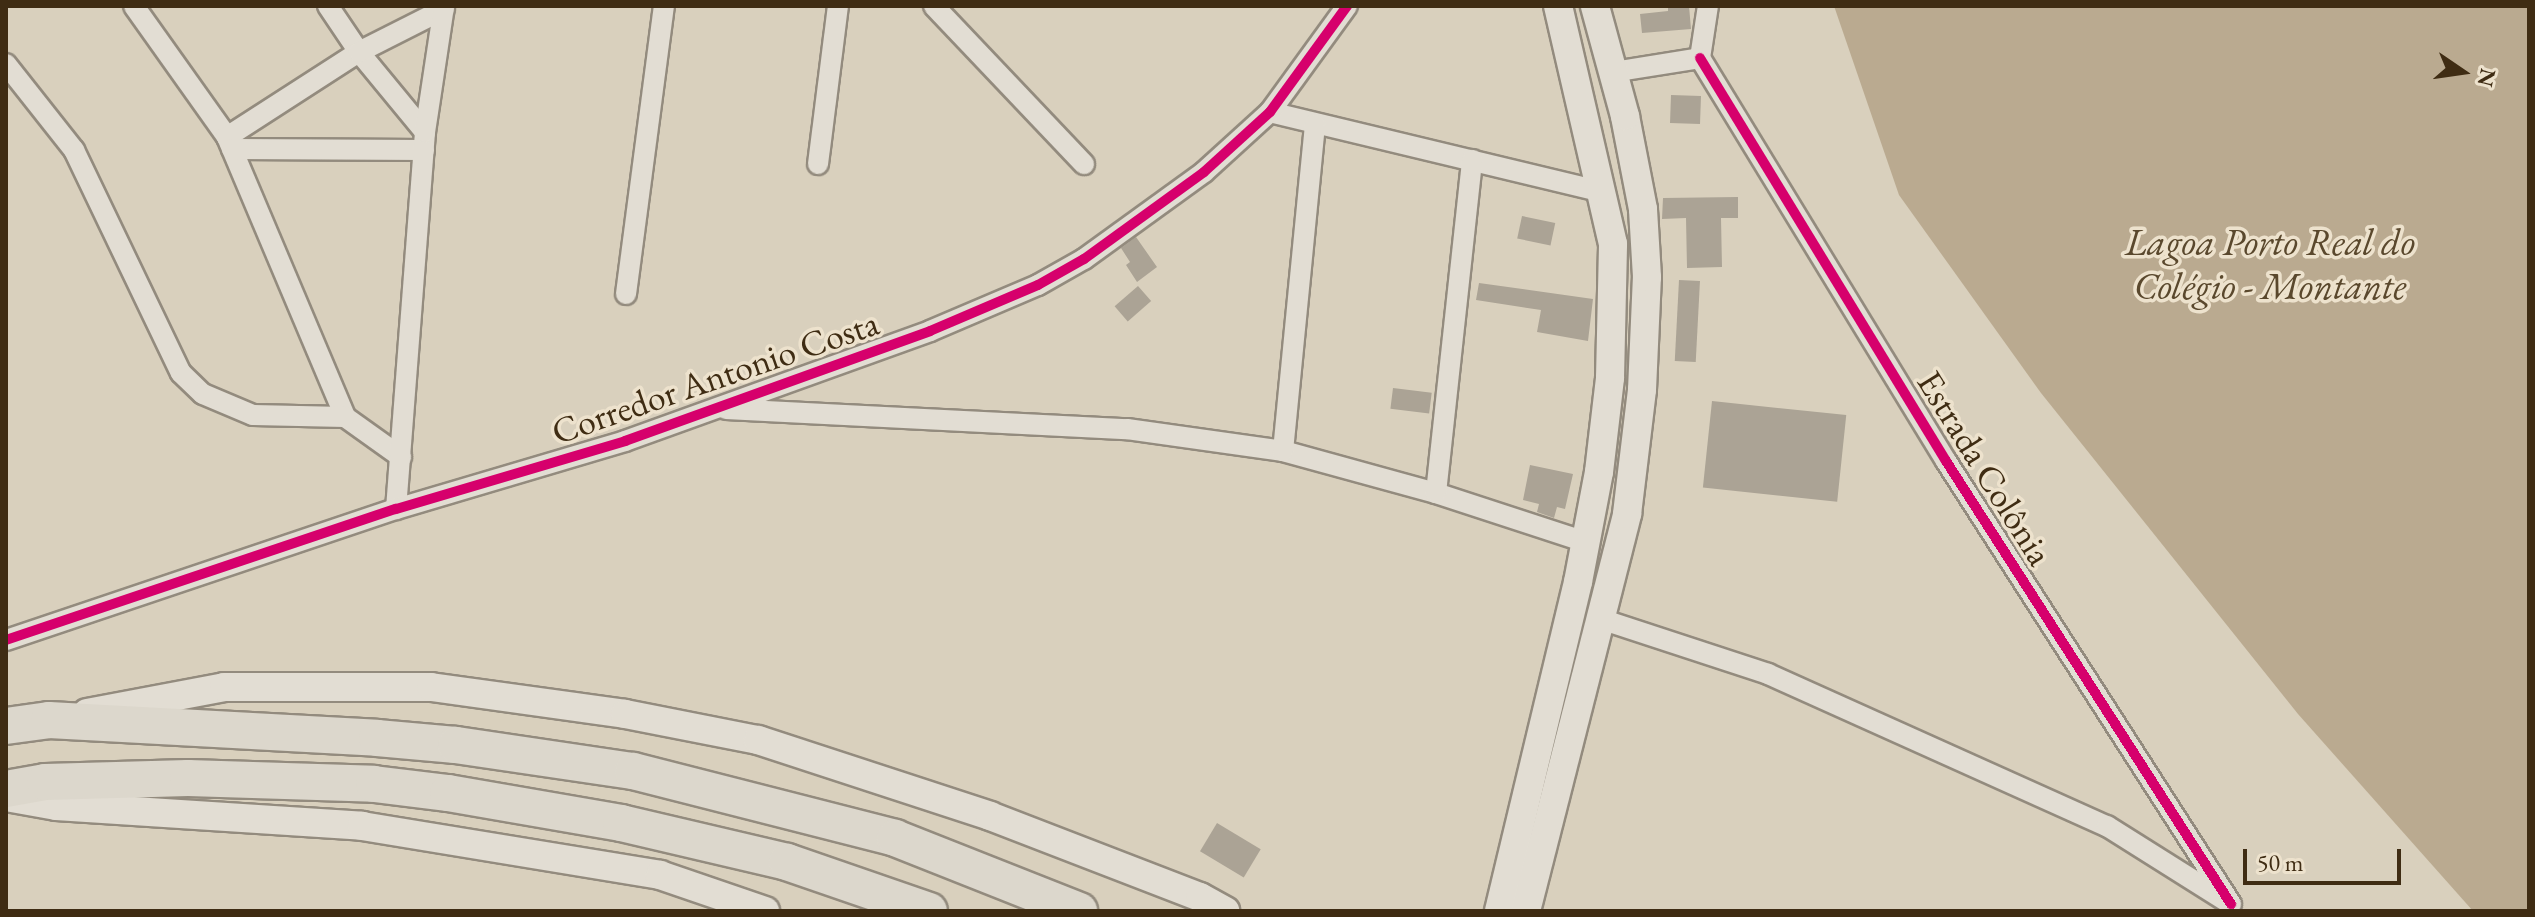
<!DOCTYPE html>
<html>
<head>
<meta charset="utf-8">
<style>
	body { margin:0 }
	#map { position:relative; width:2535px; height:917px; overflow:hidden; background:#d9d0bd; font-family:"EB Garamond",serif }
	div>[style] { position:absolute }
	[style*='--x'] { left:calc(var(--x)*1px); top:calc(var(--y)*1px); width:calc(var(--w)*1px); rotate:calc(var(--a)*1deg) }
	.water>* { inset:0; background:#baaa90 }
	.building>* { inset:0; background:#aba395; transform-origin:0 0 }
	.roads { filter:drop-shadow(2px 0 #938b7e) drop-shadow(-2px 0 #938b7e) drop-shadow(0 2px #938b7e) drop-shadow(0 -2px #938b7e) }
	.street>* { height:20px; margin:-10px; padding:0 10px; transform-origin:10px; border-radius:10px; background:#e2ddd3 }
	.secondary>* { height:28px; margin:-14px; padding:0 14px; transform-origin:14px; border-radius:14px; background:#e2ddd3 }
	.highway>* { height:36px; margin:-18px; padding:0 18px; transform-origin:18px; border-radius:18px; background:#dcd7cc }
	.cycleway>* { height:10px; margin:-5px; padding:0 5px; transform-origin:5px; border-radius:5px; background:#d6006c }
	span { translate:-50% -50%; white-space:nowrap; text-align:center; line-height:1.15; -webkit-text-stroke:7px #ede2cd; paint-order:stroke }
	.street-label { font-size:36px; color:#3f2c13 }
	.water-label { font-size:38px; color:#5a482d; font-style:italic }
	.frame { position:absolute; inset:0; border:8px solid #3f2c13; pointer-events:none }
	.north { position:absolute; left:2423px; top:32px; width:80px; height:80px; -webkit-text-stroke:6px #ede2cd; paint-order:stroke; rotate:103deg; font-size:22px; font-weight:700; line-height:32px; text-align:center; color:#3f2c13 }
	.north::after { content:''; display:block; margin:auto; width:28px; height:36px; background:#3f2c13; clip-path:polygon(50% 0,100% 100%,50% 72%,0 100%) }
	.scale { position:absolute; left:2243px; top:849px; width:158px; height:36px; box-sizing:border-box; border:4px solid #3f2c13; border-top:0; padding-left:10px; font-size:24px; line-height:28px; white-space:nowrap; color:#3f2c13; -webkit-text-stroke:6px #ede2cd; paint-order:stroke }
</style>
</head>
<body>
<div id="map">
	<div class="water">
		<div style="clip-path:polygon(1834px 6px,2529px 6px,2529px 911px,2473px 911px,2298px 714px,2041px 393px,1899px 195px)"></div>
	</div>
	<div class="building">
		<div style="clip-path:polygon(1668px 6px,1689px 6px,1691px 29px,1642px 33px,1640px 14px,1668px 11px)"></div>
		<div style="left:1671px;top:95px;width:30px;height:28px;rotate:2deg"></div>
		<div style="clip-path:polygon(1738px 197px,1738px 218px,1721px 218px,1722px 267px,1687px 268px,1686px 218px,1662px 219px,1663px 198px)"></div>
		<div style="left:1522px;top:216px;width:34px;height:23px;rotate:12deg"></div>
		<div style="clip-path:polygon(1136px 237px,1157px 267px,1137px 282px,1126px 265px,1130px 262px,1121px 248px)"></div>
		<div style="left:1679px;top:280px;width:21px;height:81px;rotate:3deg"></div>
		<div style="clip-path:polygon(1479px 283px,1593px 299px,1588px 341px,1537px 332px,1541px 310px,1476px 300px)"></div>
		<div style="left:1138px;top:286px;width:20px;height:31px;rotate:49deg"></div>
		<div style="left:1393px;top:388px;width:39px;height:21px;rotate:7deg"></div>
		<div style="left:1712px;top:401px;width:135px;height:87px;rotate:6deg"></div>
		<div style="clip-path:polygon(1530px 465px,1573px 474px,1565px 509px,1557px 507px,1554px 518px,1537px 512px,1539px 504px,1523px 500px)"></div>
		<div style="left:1217px;top:823px;width:51px;height:33px;rotate:31deg"></div>
	</div>
	<div class="roads">
		<div class="street">
			<div style="--x:134;--y:6;--w:161;--a:54.6"></div>
			<div style="--x:227;--y:137;--w:304;--a:67.1"></div>
			<div style="--x:345;--y:417;--w:69;--a:35.5"></div>
			<div style="--x:328;--y:6;--w:55;--a:56"></div>
			<div style="--x:359;--y:52;--w:104;--a:50.5"></div>
			<div style="--x:934;--y:6;--w:218;--a:46.5"></div>
			<div style="--x:1700;--y:58;--w:472;--a:58.6"></div>
			<div style="--x:1946;--y:461;--w:527;--a:57.25"></div>
			<div style="--x:1700;--y:58;--w:53;--a:-81.3"></div>
			<div style="--x:6;--y:64;--w:110;--a:51.7"></div>
			<div style="--x:74;--y:150;--w:247;--a:64.4"></div>
			<div style="--x:181;--y:373;--w:30;--a:44"></div>
			<div style="--x:203;--y:394;--w:54;--a:22.8"></div>
			<div style="--x:253;--y:415;--w:92;--a:1.2"></div>
			<div style="--x:1613;--y:72;--w:88;--a:-9.1"></div>
			<div style="--x:1270;--y:112;--w:342;--a:13.5"></div>
			<div style="--x:227;--y:137;--w:157;--a:-32.8"></div>
			<div style="--x:359;--y:52;--w:95;--a:-26.8"></div>
			<div style="--x:232;--y:149;--w:192;--a:0.3"></div>
			<div style="--x:818;--y:164;--w:159;--a:-82.8"></div>
			<div style="--x:626;--y:294;--w:290;--a:-82.5"></div>
			<div style="--x:726;--y:409;--w:401;--a:2.9"></div>
			<div style="--x:1127;--y:429;--w:158;--a:8"></div>
			<div style="--x:1283;--y:451;--w:159;--a:15.4"></div>
			<div style="--x:1436;--y:493;--w:158;--a:18.1"></div>
			<div style="--x:1283;--y:451;--w:328;--a:-84.4"></div>
			<div style="--x:1436;--y:493;--w:335;--a:-83.8"></div>
			<div style="--x:396;--y:509;--w:378;--a:-85.6"></div>
			<div style="--x:425;--y:132;--w:127;--a:-81.4"></div>
			<div style="--x:1601;--y:619;--w:176;--a:18.2"></div>
			<div style="--x:1768;--y:674;--w:372;--a:24.2"></div>
			<div style="--x:2107;--y:826;--w:141;--a:32.2"></div>
			<div style="--x:6;--y:640;--w:411;--a:-18.6"></div>
			<div style="--x:396;--y:509;--w:239;--a:-16.5"></div>
			<div style="--x:625;--y:441;--w:324;--a:-19.8"></div>
			<div style="--x:930;--y:331;--w:117;--a:-23.1"></div>
			<div style="--x:1038;--y:285;--w:53;--a:-29.5"></div>
			<div style="--x:1084;--y:259;--w:148;--a:-35.9"></div>
			<div style="--x:1204;--y:172;--w:89;--a:-42.3"></div>
			<div style="--x:1270;--y:112;--w:131;--a:-54"></div>
		</div>
		<div class="secondary">
			<div style="--x:87;--y:713;--w:139;--a:-10.7"></div>
			<div style="--x:224;--y:687;--w:207;--a:0"></div>
			<div style="--x:431;--y:687;--w:196;--a:7.9"></div>
			<div style="--x:625;--y:714;--w:136;--a:11.1"></div>
			<div style="--x:758;--y:740;--w:244;--a:18.1"></div>
			<div style="--x:990;--y:816;--w:225;--a:21.1"></div>
			<div style="--x:1200;--y:897;--w:29;--a:29"></div>
			<div style="--x:6;--y:797;--w:51;--a:10.2"></div>
			<div style="--x:56;--y:806;--w:307;--a:3.7"></div>
			<div style="--x:362;--y:826;--w:302;--a:9.3"></div>
			<div style="--x:660;--y:875;--w:111;--a:18.9"></div>
			<div style="--x:1499;--y:911;--w:338;--a:-76.5"></div>
			<div style="--x:1578;--y:582;--w:112;--a:-79.2"></div>
			<div style="--x:1599;--y:472;--w:95;--a:-83.3"></div>
			<div style="--x:1610;--y:378;--w:134;--a:-88.7"></div>
			<div style="--x:1613;--y:244;--w:244;--a:-103"></div>
			<div style="--x:1526;--y:911;--w:410;--a:-75.7"></div>
			<div style="--x:1627;--y:514;--w:125;--a:-83.1"></div>
			<div style="--x:1642;--y:390;--w:113;--a:-87.5"></div>
			<div style="--x:1647;--y:277;--w:68;--a:-93.4"></div>
			<div style="--x:1643;--y:209;--w:95;--a:-101"></div>
			<div style="--x:1625;--y:116;--w:114;--a:-105.3"></div>
		</div>
		<div class="highway">
			<div style="--x:6;--y:726;--w:43;--a:-7.9"></div>
			<div style="--x:49;--y:720;--w:328;--a:3.1"></div>
			<div style="--x:377;--y:738;--w:79;--a:5.1"></div>
			<div style="--x:456;--y:745;--w:179;--a:8.4"></div>
			<div style="--x:633;--y:771;--w:270;--a:14.3"></div>
			<div style="--x:895;--y:838;--w:198;--a:21.6"></div>
			<div style="--x:6;--y:789;--w:40;--a:-10"></div>
			<div style="--x:45;--y:782;--w:143;--a:-1.6"></div>
			<div style="--x:188;--y:778;--w:186;--a:1.8"></div>
			<div style="--x:374;--y:784;--w:75;--a:6.9"></div>
			<div style="--x:448;--y:793;--w:176;--a:9.8"></div>
			<div style="--x:621;--y:823;--w:171;--a:13.2"></div>
			<div style="--x:787;--y:862;--w:150;--a:19"></div>
		</div>
	</div>
	<div class="cycleway">
		<div style="--x:1700;--y:58;--w:472;--a:58.6"></div>
		<div style="--x:1946;--y:461;--w:527;--a:57.25"></div>
		<div style="--x:6;--y:640;--w:411;--a:-18.6"></div>
		<div style="--x:396;--y:509;--w:239;--a:-16.5"></div>
		<div style="--x:625;--y:441;--w:324;--a:-19.8"></div>
		<div style="--x:930;--y:331;--w:117;--a:-23.1"></div>
		<div style="--x:1038;--y:285;--w:53;--a:-29.5"></div>
		<div style="--x:1084;--y:259;--w:148;--a:-35.9"></div>
		<div style="--x:1204;--y:172;--w:89;--a:-42.3"></div>
		<div style="--x:1270;--y:112;--w:131;--a:-54"></div>
	</div>
	<div class="street-label">
		<span style="left:715px;top:377px;rotate:-19deg">Corredor Antonio Costa</span>
		<span style="left:1985px;top:468px;rotate:58deg">Estrada Colônia</span>
	</div>
	<div class="water-label">
		<span style="left:2270px;top:264px">Lagoa Porto Real do<br>Colégio - Montante</span>
	</div>
	<div class="frame"></div>
	<div class="north">N</div>
	<div class="scale">50 m</div>
</div>
</body>
</html>
